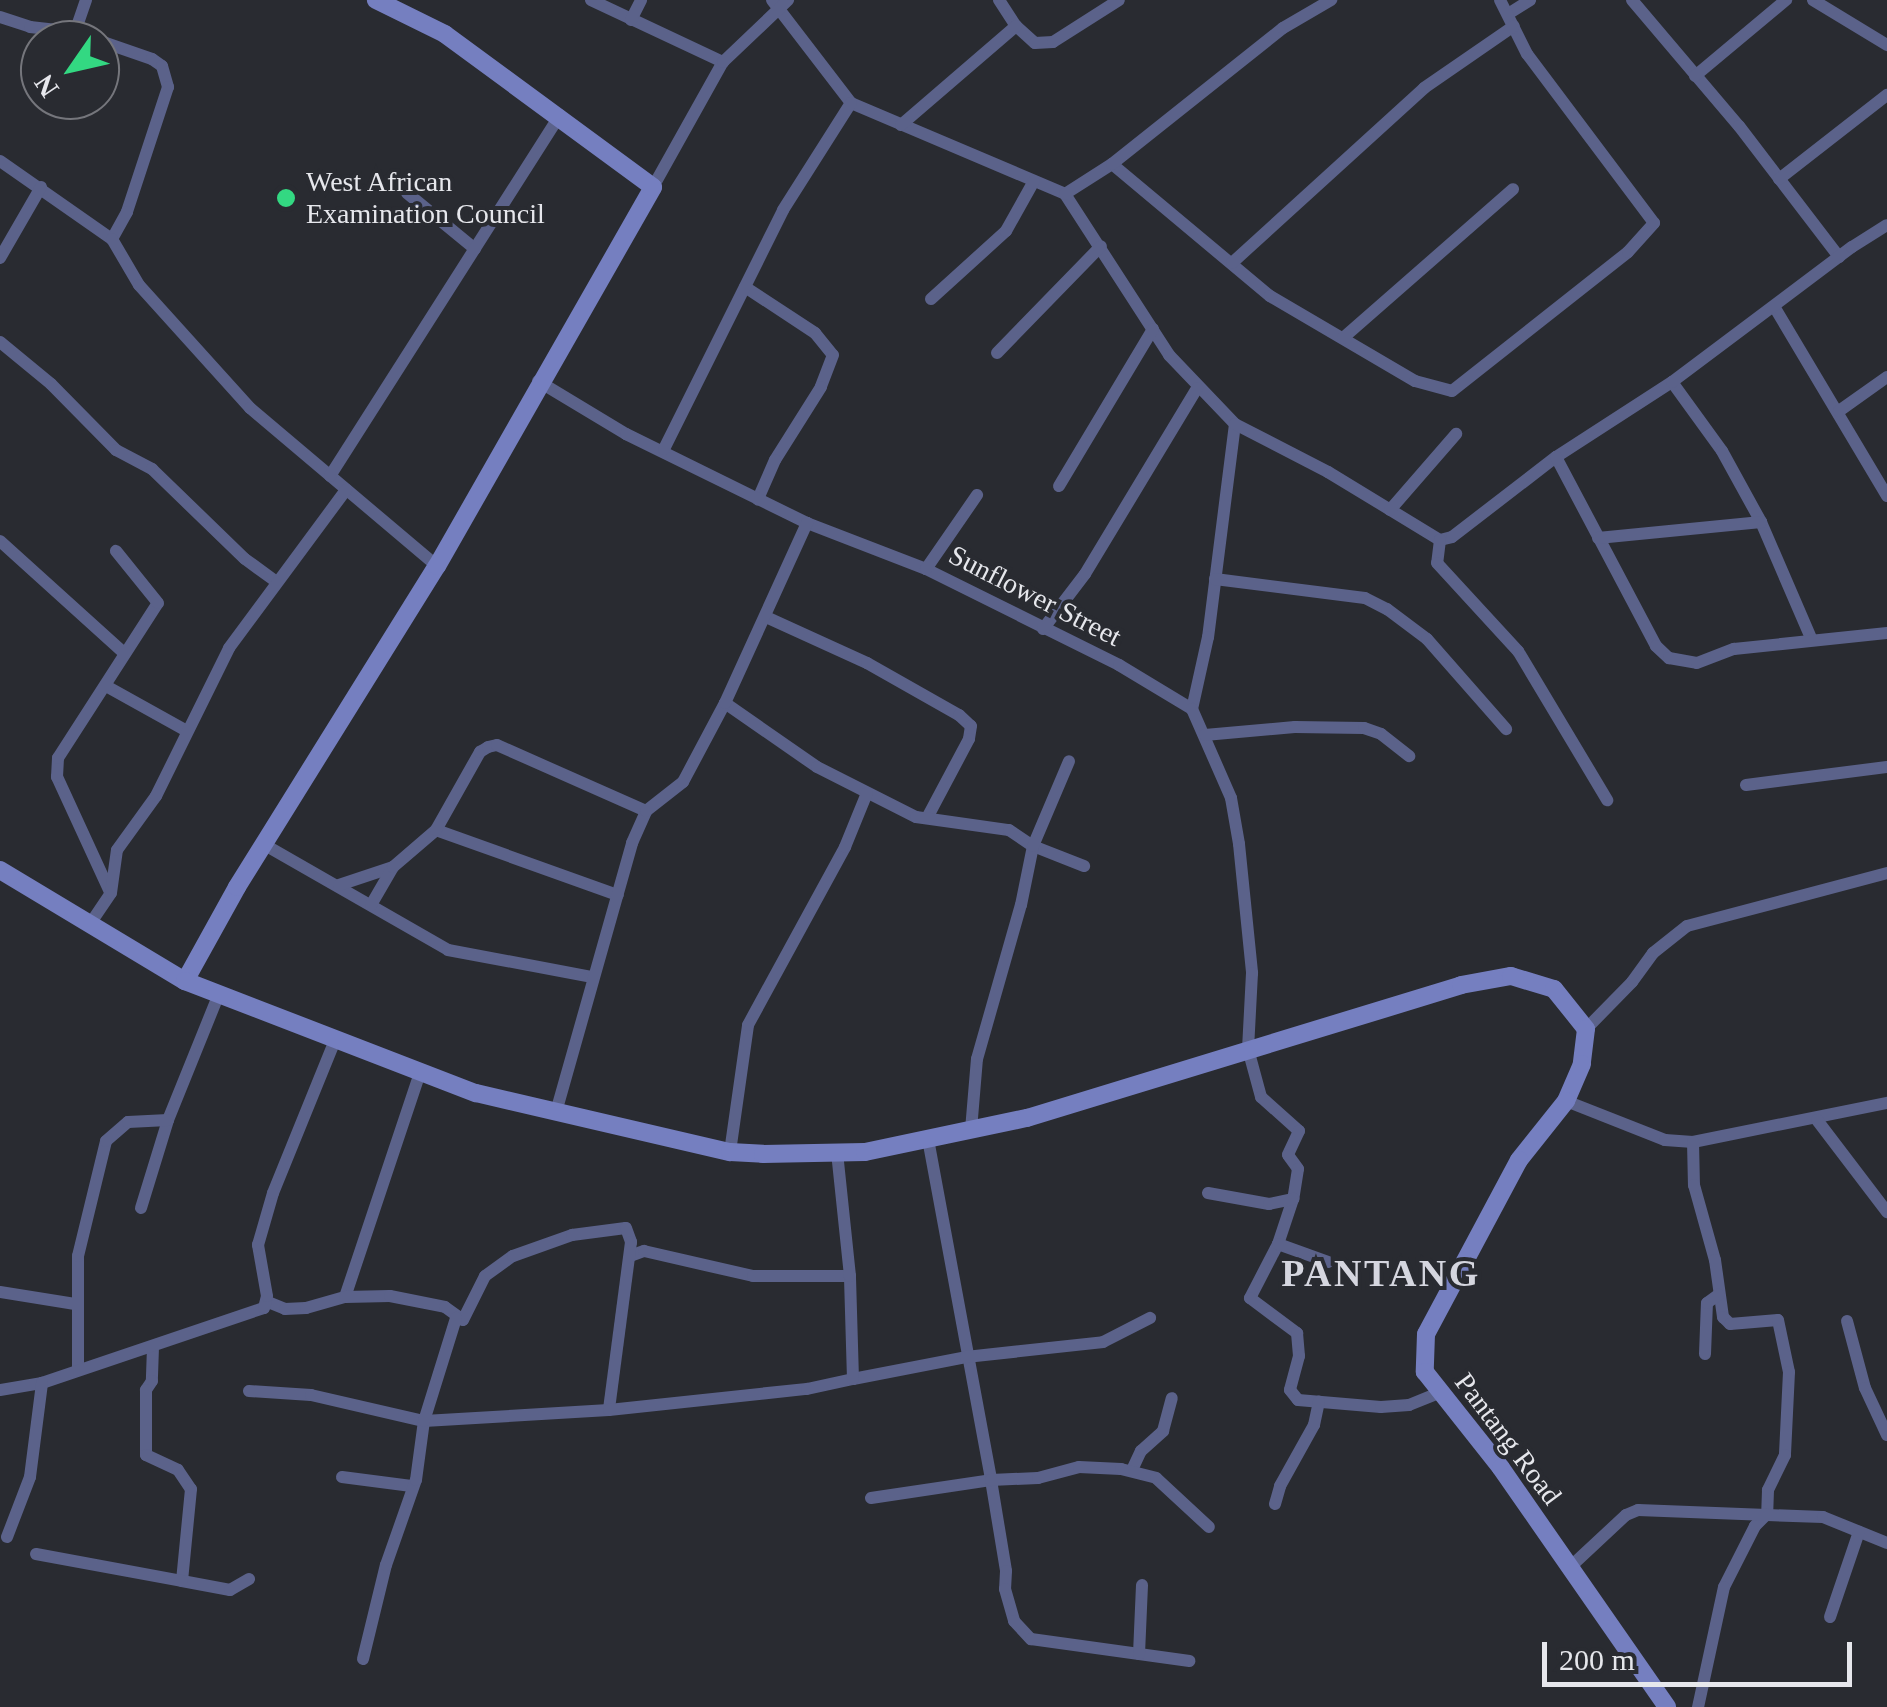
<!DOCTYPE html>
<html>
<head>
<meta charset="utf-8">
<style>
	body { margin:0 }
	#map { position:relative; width:1887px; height:1707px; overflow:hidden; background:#292b31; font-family:Georgia,serif }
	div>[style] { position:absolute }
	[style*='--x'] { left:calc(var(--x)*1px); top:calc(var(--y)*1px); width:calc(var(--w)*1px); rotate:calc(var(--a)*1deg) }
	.street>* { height:12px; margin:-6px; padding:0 6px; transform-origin:6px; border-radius:6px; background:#5b628a }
	.secondary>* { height:18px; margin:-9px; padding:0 9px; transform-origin:9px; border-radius:9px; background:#757fc0 }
	.dots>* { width:28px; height:28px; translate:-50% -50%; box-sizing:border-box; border:5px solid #292b31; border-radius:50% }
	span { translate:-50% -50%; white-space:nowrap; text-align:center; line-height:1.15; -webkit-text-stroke:8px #292b31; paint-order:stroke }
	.poi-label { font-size:28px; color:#e6e7ec }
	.left { translate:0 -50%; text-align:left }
	.street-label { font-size:28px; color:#e6e7ec }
	.district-label { font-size:38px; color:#d5d6df; font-weight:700; letter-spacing:2.5px }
	.north { position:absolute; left:20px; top:20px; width:100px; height:100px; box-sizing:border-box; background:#292b31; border:2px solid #75767c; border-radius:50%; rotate:236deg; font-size:28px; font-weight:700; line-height:40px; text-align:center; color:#e6e7ec }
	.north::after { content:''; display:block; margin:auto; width:35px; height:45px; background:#33d882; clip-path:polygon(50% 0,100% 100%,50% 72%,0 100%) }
	.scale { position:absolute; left:1542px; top:1642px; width:310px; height:45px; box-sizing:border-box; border:5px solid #e6e7ec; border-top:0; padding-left:12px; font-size:30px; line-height:35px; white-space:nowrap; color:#e6e7ec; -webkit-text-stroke:8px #292b31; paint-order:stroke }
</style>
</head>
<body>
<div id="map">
	<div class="street">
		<div style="--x:86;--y:0;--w:34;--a:109"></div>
		<div style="--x:75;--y:32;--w:23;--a:20"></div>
		<div style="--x:591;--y:0;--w:146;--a:25.2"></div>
		<div style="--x:772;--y:0;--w:130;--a:52.5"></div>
		<div style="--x:851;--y:103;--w:233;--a:23"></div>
		<div style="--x:1065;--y:194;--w:192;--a:57.1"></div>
		<div style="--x:1169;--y:355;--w:95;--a:46.3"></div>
		<div style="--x:1235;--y:424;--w:215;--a:97.2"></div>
		<div style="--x:1208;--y:637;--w:74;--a:102.5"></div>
		<div style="--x:999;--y:0;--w:31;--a:57"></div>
		<div style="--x:1016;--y:26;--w:25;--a:42"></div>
		<div style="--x:1035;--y:43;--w:18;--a:-3"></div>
		<div style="--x:1053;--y:42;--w:78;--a:-32.5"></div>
		<div style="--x:1632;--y:0;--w:165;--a:49.7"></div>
		<div style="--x:1739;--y:126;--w:165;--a:52.6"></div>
		<div style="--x:1813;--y:0;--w:87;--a:31.3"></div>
		<div style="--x:1508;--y:14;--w:26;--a:-32"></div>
		<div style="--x:0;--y:17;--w:32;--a:18"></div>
		<div style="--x:30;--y:27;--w:45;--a:6.3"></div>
		<div style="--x:631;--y:20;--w:22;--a:-63"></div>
		<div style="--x:100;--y:41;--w:55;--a:19.1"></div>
		<div style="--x:152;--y:59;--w:12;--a:35"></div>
		<div style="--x:162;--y:66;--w:22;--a:74"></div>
		<div style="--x:168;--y:87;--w:132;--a:108.2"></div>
		<div style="--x:127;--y:212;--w:31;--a:119"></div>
		<div style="--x:1695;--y:76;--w:119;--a:-39.9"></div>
		<div style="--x:901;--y:125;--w:152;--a:-40.7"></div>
		<div style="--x:0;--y:161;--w:136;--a:34.9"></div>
		<div style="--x:112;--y:239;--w:53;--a:59.6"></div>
		<div style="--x:139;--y:285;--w:166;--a:47.9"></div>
		<div style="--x:250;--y:408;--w:245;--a:40.2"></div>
		<div style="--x:1112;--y:164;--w:206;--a:39.9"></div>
		<div style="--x:1270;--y:296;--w:168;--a:30.4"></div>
		<div style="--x:1415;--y:381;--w:38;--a:15"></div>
		<div style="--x:1452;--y:391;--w:224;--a:-38.3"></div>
		<div style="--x:1628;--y:252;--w:39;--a:-48"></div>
		<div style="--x:1654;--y:223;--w:211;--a:-126.9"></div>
		<div style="--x:1527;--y:54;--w:60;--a:-116.6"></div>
		<div style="--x:1779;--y:179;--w:137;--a:-37.9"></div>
		<div style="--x:653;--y:187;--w:143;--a:-60.8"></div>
		<div style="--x:723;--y:62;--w:90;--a:-43.6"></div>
		<div style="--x:407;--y:193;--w:88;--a:39.5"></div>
		<div style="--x:1065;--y:194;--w:56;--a:-32.6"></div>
		<div style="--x:1112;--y:164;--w:218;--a:-38.5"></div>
		<div style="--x:1283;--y:28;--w:56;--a:-30.3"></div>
		<div style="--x:0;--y:258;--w:82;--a:-60"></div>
		<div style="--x:1232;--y:263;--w:260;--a:-42.3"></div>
		<div style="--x:1424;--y:88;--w:109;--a:-34.6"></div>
		<div style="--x:745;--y:287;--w:84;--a:33.3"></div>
		<div style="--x:815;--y:333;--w:28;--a:51"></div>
		<div style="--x:833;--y:355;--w:34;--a:111"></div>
		<div style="--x:821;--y:387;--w:86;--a:122.2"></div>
		<div style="--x:775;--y:460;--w:43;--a:113.6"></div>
		<div style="--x:931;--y:299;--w:101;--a:-42.2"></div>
		<div style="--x:1006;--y:231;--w:57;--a:-60.8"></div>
		<div style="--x:1775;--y:308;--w:219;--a:59.2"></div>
		<div style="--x:1343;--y:338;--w:226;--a:-41.2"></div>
		<div style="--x:0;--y:342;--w:66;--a:39.5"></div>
		<div style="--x:51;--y:384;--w:93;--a:45.4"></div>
		<div style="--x:116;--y:450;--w:41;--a:27.8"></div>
		<div style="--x:152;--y:469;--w:129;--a:44.1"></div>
		<div style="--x:245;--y:559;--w:37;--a:36"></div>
		<div style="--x:997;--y:353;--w:149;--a:-45.8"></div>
		<div style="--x:538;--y:381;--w:103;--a:31.1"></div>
		<div style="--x:626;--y:434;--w:202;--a:26.2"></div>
		<div style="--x:807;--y:523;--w:128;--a:21.1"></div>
		<div style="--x:926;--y:569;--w:216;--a:26.4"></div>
		<div style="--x:1119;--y:665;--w:85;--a:31.1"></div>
		<div style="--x:1192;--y:709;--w:97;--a:66.3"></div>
		<div style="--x:1231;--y:798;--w:47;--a:80.1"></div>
		<div style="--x:1239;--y:844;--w:130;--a:84.2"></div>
		<div style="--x:1252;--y:973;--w:76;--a:93"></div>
		<div style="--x:1248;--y:1049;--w:50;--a:74.8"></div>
		<div style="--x:1261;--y:1097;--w:51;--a:41.8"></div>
		<div style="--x:1299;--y:1131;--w:26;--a:115"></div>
		<div style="--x:1288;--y:1155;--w:17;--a:54"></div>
		<div style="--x:1298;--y:1169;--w:30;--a:99"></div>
		<div style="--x:1293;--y:1199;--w:47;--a:108.4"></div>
		<div style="--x:1278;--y:1244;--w:61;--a:117.4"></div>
		<div style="--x:1250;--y:1298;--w:59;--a:36.7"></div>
		<div style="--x:1297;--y:1333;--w:23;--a:85"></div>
		<div style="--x:1299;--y:1356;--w:35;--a:105"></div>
		<div style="--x:1290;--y:1390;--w:13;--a:51"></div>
		<div style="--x:1298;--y:1400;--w:83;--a:4.8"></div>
		<div style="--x:1381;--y:1407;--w:28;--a:-4"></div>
		<div style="--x:1409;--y:1405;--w:31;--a:-22"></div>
		<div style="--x:1672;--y:382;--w:85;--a:54.1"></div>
		<div style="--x:1722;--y:451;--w:81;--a:61.2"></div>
		<div style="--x:1761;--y:522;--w:126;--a:66.7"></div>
		<div style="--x:1839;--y:411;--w:59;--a:-35.3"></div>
		<div style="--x:1235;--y:424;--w:105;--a:27.3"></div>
		<div style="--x:1328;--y:472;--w:131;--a:31.3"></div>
		<div style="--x:1440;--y:540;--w:12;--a:-14"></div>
		<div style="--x:1452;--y:537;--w:131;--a:-37.6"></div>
		<div style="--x:1556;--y:457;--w:138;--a:-32.9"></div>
		<div style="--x:1672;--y:382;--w:225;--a:-36.9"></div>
		<div style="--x:1852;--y:247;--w:41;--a:-32.2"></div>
		<div style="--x:664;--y:449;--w:267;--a:-63.5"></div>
		<div style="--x:783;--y:210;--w:127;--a:-57.6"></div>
		<div style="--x:1556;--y:457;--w:214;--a:62.1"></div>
		<div style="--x:1656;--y:646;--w:18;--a:43"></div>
		<div style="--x:1669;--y:658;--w:28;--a:10"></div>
		<div style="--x:1697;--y:663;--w:40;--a:-21"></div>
		<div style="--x:1734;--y:649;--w:154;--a:-6"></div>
		<div style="--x:330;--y:476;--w:428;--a:-57.5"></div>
		<div style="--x:1059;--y:486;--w:183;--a:-59.1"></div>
		<div style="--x:1390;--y:510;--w:101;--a:-49"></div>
		<div style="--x:1598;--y:538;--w:164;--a:-5.6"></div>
		<div style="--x:1440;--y:540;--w:23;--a:97"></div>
		<div style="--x:1437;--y:563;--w:120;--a:47.4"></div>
		<div style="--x:1518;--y:651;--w:174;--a:59.1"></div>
		<div style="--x:0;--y:541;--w:166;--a:42.1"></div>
		<div style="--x:926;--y:569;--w:90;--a:-55.4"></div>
		<div style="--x:1215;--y:579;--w:151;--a:7.2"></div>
		<div style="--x:1365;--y:598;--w:25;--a:27"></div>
		<div style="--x:1387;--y:609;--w:50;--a:36.9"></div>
		<div style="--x:1427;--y:639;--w:120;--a:48.7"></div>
		<div style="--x:766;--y:617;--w:111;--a:24.5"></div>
		<div style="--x:867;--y:663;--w:106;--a:29.5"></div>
		<div style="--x:959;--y:715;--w:16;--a:43"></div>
		<div style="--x:971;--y:726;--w:13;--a:99"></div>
		<div style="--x:969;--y:739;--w:89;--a:118"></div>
		<div style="--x:1043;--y:629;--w:69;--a:-52.6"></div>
		<div style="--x:1085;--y:574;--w:217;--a:-58.9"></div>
		<div style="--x:106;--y:686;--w:90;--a:29.1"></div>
		<div style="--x:725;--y:703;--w:112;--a:34.8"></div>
		<div style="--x:817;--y:767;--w:111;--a:26.8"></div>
		<div style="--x:916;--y:817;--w:94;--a:8"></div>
		<div style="--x:1009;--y:830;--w:29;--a:34"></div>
		<div style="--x:1033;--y:846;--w:55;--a:21.4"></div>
		<div style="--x:1205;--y:735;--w:90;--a:-5.1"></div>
		<div style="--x:1295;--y:727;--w:69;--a:0.8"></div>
		<div style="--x:1364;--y:728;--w:18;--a:19"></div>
		<div style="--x:1381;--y:734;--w:36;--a:38"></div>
		<div style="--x:1746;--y:785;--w:142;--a:-7.3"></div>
		<div style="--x:436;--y:830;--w:193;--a:19.7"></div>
		<div style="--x:265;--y:845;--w:211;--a:29.8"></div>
		<div style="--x:448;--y:950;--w:147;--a:10.6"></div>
		<div style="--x:339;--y:885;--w:57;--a:-18.4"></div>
		<div style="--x:110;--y:892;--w:127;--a:-114.7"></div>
		<div style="--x:57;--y:777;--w:19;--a:-87"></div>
		<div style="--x:58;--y:758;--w:184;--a:-57.2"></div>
		<div style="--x:158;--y:603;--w:67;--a:-128.9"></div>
		<div style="--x:371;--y:905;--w:44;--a:-59.9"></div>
		<div style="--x:393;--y:867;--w:57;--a:-40.7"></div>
		<div style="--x:436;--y:830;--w:90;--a:-60.6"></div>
		<div style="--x:480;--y:752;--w:9;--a:-32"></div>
		<div style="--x:488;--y:747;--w:9;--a:-13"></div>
		<div style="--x:497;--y:745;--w:163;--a:23.9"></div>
		<div style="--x:90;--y:924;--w:37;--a:-56"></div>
		<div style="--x:111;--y:893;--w:43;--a:-82.1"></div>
		<div style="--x:117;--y:850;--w:67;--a:-54.2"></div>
		<div style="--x:156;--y:796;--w:165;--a:-63.7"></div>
		<div style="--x:229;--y:648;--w:197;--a:-53.5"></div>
		<div style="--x:1586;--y:1029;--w:66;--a:-45.6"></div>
		<div style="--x:1632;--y:982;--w:36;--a:-54"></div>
		<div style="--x:1653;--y:953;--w:43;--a:-38.5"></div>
		<div style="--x:1687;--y:926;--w:207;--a:-14.8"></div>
		<div style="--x:1566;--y:1101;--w:106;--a:21.5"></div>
		<div style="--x:1665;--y:1140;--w:28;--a:4"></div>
		<div style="--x:1693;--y:1142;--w:198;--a:-11.4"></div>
		<div style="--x:556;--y:1112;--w:280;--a:-74.2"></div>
		<div style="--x:632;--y:843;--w:35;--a:-66"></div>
		<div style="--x:646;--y:811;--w:47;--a:-38.1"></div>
		<div style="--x:683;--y:782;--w:89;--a:-62"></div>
		<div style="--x:725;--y:703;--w:198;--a:-65.5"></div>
		<div style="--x:1817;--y:1120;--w:116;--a:52.7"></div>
		<div style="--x:971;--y:1130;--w:71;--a:-85.2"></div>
		<div style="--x:977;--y:1059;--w:160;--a:-74.1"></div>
		<div style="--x:1021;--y:905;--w:60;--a:-78.5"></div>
		<div style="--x:1033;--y:846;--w:92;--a:-67"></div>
		<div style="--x:928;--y:1139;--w:347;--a:79.5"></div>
		<div style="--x:991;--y:1480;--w:92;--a:80.6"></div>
		<div style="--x:1006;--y:1571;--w:18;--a:93"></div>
		<div style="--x:1005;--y:1589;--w:33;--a:74"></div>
		<div style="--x:1014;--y:1621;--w:25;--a:47"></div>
		<div style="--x:1031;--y:1639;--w:160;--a:7.9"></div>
		<div style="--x:1693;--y:1142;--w:43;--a:88.7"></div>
		<div style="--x:1694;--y:1185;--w:78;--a:74.4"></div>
		<div style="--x:1715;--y:1260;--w:58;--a:82"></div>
		<div style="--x:1723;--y:1317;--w:10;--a:45"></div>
		<div style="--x:1730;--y:1324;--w:48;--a:-4.8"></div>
		<div style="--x:1778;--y:1320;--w:53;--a:78.1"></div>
		<div style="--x:1789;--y:1372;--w:83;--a:92.8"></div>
		<div style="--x:1785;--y:1455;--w:39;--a:116"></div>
		<div style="--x:1768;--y:1490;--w:24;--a:92"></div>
		<div style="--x:1767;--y:1514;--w:17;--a:135"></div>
		<div style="--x:1755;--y:1526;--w:68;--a:116.9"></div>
		<div style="--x:1724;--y:1587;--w:123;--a:102.2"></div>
		<div style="--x:730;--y:1152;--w:128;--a:-81.9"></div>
		<div style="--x:748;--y:1025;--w:203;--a:-61.4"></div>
		<div style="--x:845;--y:847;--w:58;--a:-67.8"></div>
		<div style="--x:1208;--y:1193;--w:62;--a:10.2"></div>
		<div style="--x:1269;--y:1204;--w:25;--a:-12"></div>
		<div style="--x:141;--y:1208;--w:92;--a:-72.9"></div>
		<div style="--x:168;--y:1120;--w:134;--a:-68"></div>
		<div style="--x:1278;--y:1244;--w:53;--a:19.8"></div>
		<div style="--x:630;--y:1256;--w:15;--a:-20"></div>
		<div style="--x:644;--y:1251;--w:112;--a:12.9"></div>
		<div style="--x:753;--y:1276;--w:97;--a:0"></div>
		<div style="--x:0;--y:1292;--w:76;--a:9.1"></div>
		<div style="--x:345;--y:1297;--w:236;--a:-71.5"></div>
		<div style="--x:268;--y:1302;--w:18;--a:22"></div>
		<div style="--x:285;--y:1309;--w:21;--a:-3"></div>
		<div style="--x:306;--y:1308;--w:41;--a:-15.8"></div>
		<div style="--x:345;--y:1297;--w:45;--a:-1.3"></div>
		<div style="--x:390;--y:1296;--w:56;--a:11.3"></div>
		<div style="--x:445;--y:1307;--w:22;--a:36"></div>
		<div style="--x:463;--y:1320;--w:49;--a:-63.4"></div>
		<div style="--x:485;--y:1276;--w:34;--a:-36"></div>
		<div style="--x:513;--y:1256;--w:63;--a:-19.6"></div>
		<div style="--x:572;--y:1235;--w:54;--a:-7.4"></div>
		<div style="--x:626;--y:1228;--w:15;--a:70"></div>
		<div style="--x:631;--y:1242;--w:169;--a:97.5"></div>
		<div style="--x:1847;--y:1321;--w:69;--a:75"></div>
		<div style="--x:1865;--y:1388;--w:52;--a:64.9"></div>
		<div style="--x:153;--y:1347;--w:34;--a:92"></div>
		<div style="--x:152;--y:1381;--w:11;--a:124"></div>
		<div style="--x:146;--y:1390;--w:65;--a:90"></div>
		<div style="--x:146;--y:1455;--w:35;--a:25"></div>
		<div style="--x:178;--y:1470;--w:23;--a:56"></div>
		<div style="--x:191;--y:1489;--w:92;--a:95.6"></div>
		<div style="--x:182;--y:1581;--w:49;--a:10.6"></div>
		<div style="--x:230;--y:1590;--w:22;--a:-30"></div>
		<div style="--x:1705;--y:1354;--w:51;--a:-87.8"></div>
		<div style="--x:1707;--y:1303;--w:14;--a:-36"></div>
		<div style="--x:78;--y:1368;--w:112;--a:-90"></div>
		<div style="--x:78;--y:1256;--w:118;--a:-76.3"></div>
		<div style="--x:106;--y:1141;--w:29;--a:-41"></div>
		<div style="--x:128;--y:1122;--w:40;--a:-2.9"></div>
		<div style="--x:853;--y:1379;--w:115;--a:-11"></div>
		<div style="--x:966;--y:1357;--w:138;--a:-6.2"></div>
		<div style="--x:1103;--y:1342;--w:53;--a:-27.1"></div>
		<div style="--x:0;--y:1390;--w:43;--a:-9.5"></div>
		<div style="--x:42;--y:1383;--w:234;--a:-18.7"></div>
		<div style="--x:264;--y:1308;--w:12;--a:-76"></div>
		<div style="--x:267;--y:1296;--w:52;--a:-100"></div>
		<div style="--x:258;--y:1245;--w:54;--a:-73.9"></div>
		<div style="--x:273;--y:1193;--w:165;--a:-67.9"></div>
		<div style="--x:249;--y:1391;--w:62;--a:3.7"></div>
		<div style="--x:311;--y:1395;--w:116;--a:13"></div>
		<div style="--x:424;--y:1421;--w:185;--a:-3.4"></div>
		<div style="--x:609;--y:1410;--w:199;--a:-6.1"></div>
		<div style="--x:807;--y:1389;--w:47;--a:-12.3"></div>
		<div style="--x:853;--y:1379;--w:103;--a:-91.7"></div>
		<div style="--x:850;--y:1276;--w:124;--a:-96"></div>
		<div style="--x:1132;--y:1470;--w:21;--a:-65"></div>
		<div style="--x:1141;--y:1451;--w:30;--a:-42"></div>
		<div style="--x:1163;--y:1431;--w:34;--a:-75"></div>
		<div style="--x:342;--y:1477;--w:70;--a:7.4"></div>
		<div style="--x:871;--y:1498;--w:121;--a:-8.5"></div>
		<div style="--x:991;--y:1480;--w:47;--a:-2.4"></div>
		<div style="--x:1038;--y:1478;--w:42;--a:-15"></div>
		<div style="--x:1079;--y:1467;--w:42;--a:2.7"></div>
		<div style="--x:1121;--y:1469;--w:36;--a:14"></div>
		<div style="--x:1156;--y:1478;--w:72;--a:42.8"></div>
		<div style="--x:1275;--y:1504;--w:19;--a:-74"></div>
		<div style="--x:1280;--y:1486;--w:70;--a:-60.9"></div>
		<div style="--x:1314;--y:1425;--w:24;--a:-78"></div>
		<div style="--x:7;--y:1537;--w:64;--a:-69"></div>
		<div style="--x:30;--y:1477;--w:95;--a:-82.7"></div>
		<div style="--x:36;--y:1554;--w:148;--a:10.5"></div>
		<div style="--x:1568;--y:1569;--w:79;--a:-43"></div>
		<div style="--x:1626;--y:1515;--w:13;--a:-23"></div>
		<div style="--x:1638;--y:1510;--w:185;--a:2.2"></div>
		<div style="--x:1823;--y:1517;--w:69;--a:22.1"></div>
		<div style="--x:1830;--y:1617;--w:90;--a:-71.2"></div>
		<div style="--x:1139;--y:1654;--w:69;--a:-87.5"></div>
		<div style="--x:363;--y:1659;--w:97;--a:-76.3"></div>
		<div style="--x:386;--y:1565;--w:90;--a:-70.6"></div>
		<div style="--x:416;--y:1480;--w:60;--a:-82.3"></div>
		<div style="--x:424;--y:1421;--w:108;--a:-72.7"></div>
	</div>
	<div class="secondary">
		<div style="--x:0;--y:870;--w:216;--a:31"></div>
		<div style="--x:185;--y:981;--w:107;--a:-61"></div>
		<div style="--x:237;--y:887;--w:378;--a:-58.1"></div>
		<div style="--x:437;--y:566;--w:436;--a:-60.3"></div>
		<div style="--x:653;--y:187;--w:258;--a:-143.7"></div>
		<div style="--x:445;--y:34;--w:77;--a:-153.8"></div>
		<div style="--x:185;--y:981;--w:312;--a:21.1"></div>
		<div style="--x:476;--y:1093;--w:261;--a:13.1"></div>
		<div style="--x:730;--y:1152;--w:33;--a:3"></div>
		<div style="--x:763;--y:1154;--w:102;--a:-1.1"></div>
		<div style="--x:865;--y:1152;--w:166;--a:-11.9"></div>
		<div style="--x:1027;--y:1118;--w:454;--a:-17"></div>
		<div style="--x:1461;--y:985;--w:51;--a:-10.2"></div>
		<div style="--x:1511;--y:976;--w:45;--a:16.8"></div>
		<div style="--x:1554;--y:989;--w:51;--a:51.3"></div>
		<div style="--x:1586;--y:1029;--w:35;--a:97"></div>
		<div style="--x:1582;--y:1064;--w:40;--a:113.4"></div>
		<div style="--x:1566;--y:1101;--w:75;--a:128.5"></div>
		<div style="--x:1519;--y:1160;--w:197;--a:118.1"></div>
		<div style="--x:1426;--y:1334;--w:38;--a:92"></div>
		<div style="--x:1425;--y:1372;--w:122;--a:51.6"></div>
		<div style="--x:1501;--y:1468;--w:291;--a:55.2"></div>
	</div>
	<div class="dots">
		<div style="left:286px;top:198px;background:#33d882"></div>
	</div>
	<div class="poi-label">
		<span class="left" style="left:306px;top:198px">West African<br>Examination Council</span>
	</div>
	<div class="street-label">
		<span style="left:1035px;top:596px;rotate:27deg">Sunflower Street</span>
		<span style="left:1508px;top:1439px;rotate:53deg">Pantang Road</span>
	</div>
	<div class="district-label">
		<span style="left:1381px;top:1274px">PANTANG</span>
	</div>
	<div class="north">N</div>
	<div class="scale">200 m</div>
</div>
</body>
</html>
